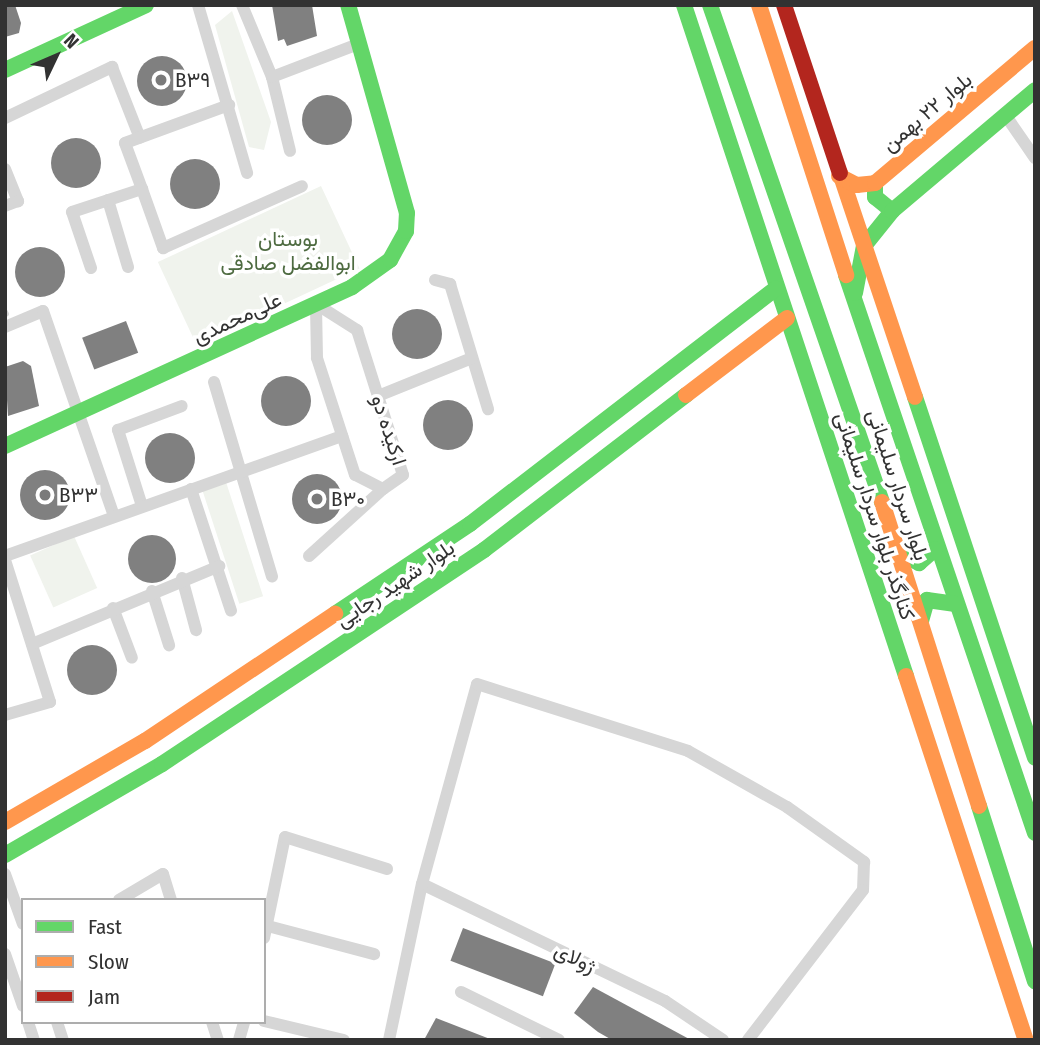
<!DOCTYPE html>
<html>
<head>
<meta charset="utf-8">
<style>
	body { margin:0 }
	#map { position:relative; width:1040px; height:1045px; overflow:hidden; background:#fff; font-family:"Fira Sans Condensed",Vazirmatn,sans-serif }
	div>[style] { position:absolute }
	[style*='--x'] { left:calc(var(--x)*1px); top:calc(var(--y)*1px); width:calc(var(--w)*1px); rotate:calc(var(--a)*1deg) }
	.green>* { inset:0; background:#f0f3ed; transform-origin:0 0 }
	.building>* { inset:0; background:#808080; transform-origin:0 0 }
	.round { border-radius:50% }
	.lane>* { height:6px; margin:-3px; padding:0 3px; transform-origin:3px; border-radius:3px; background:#d6d6d6 }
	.street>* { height:12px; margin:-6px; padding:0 6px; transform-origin:6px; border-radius:6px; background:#d6d6d6 }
	.fast>* { height:16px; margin:-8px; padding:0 8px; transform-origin:8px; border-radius:8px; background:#63d668 }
	.slow>* { height:16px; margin:-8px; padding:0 8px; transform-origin:8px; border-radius:8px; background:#ff974d }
	.jam>* { height:16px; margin:-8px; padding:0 8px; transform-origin:8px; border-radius:8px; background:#b3261e }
	.dots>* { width:19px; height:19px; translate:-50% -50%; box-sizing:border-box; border:4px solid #fff; border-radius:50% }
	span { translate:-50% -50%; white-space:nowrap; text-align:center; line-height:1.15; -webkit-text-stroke:7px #fff; paint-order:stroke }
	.poi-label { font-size:21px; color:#323232 }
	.left { translate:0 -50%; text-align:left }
	.street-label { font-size:21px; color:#323232 }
	.park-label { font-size:21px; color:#4e6b41 }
	.frame { position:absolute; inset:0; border:7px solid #323232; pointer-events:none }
	.legend { position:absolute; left:21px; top:898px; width:245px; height:126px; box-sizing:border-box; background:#fff; border:2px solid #adadad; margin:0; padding:9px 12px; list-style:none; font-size:21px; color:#323232 }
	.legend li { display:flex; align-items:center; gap:14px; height:35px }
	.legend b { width:35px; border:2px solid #adadad }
	.north { position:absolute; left:21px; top:21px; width:70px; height:70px; -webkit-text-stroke:5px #fff; paint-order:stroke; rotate:46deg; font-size:19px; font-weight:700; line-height:28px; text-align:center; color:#323232 }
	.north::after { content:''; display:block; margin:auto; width:24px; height:32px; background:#323232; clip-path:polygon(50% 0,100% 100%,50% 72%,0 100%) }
</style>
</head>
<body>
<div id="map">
	<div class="green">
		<div style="clip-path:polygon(232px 11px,271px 122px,264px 150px,249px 147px,215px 25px)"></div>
		<div style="left:321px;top:186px;width:91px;height:180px;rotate:65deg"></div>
		<div style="left:226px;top:482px;width:120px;height:25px;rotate:72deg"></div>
		<div style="left:74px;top:536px;width:57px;height:48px;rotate:66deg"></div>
	</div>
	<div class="building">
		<div style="clip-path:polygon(5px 5px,15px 5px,21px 23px,19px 33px,5px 37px)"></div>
		<div style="clip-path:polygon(272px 5px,312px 5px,317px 36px,287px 46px,284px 39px,278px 41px)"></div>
		<div class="round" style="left:137px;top:56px;width:50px;height:50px"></div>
		<div class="round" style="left:302px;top:95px;width:50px;height:50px"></div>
		<div class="round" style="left:51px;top:138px;width:50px;height:50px"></div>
		<div class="round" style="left:170px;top:159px;width:50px;height:50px"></div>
		<div class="round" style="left:15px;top:247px;width:50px;height:50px"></div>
		<div class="round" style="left:392px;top:309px;width:50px;height:50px"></div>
		<div style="left:126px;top:321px;width:34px;height:47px;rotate:69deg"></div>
		<div style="clip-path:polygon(23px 361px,31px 366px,39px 406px,8px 416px,5px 367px)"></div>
		<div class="round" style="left:261px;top:376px;width:50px;height:50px"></div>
		<div class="round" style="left:423px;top:400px;width:50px;height:50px"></div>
		<div class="round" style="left:145px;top:433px;width:50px;height:50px"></div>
		<div class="round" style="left:20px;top:470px;width:50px;height:50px"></div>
		<div class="round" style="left:292px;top:474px;width:50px;height:50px"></div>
		<div class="round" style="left:128px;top:535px;width:48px;height:48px"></div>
		<div class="round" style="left:67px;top:645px;width:50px;height:50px"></div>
		<div style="left:463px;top:928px;width:99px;height:35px;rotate:21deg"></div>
		<div style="clip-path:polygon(593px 987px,691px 1040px,612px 1040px,598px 1032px,574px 1013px)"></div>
		<div style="clip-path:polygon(436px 1018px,490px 1039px,490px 1040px,424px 1040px)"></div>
	</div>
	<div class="lane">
		<div style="--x:5;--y:312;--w:2;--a:63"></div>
	</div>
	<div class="street">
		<div style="--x:198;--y:5;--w:175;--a:73.7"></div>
		<div style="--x:242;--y:5;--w:78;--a:67.4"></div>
		<div style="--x:272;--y:77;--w:76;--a:76.3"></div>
		<div style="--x:272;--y:77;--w:92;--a:-21"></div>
		<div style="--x:1006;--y:116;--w:51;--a:55.4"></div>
		<div style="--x:5;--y:118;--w:119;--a:-25.5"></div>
		<div style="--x:112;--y:67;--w:76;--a:68.5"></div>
		<div style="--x:5;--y:169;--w:35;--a:68"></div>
		<div style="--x:18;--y:201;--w:14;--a:159"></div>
		<div style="--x:142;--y:189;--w:49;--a:-110.3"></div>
		<div style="--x:125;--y:143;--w:111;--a:-20.1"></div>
		<div style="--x:108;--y:200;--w:70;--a:73.4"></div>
		<div style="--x:91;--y:268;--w:59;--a:-108.7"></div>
		<div style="--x:72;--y:212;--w:74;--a:-18.2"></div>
		<div style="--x:142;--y:189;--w:63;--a:70.4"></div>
		<div style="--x:163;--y:248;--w:152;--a:-24"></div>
		<div style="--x:435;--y:280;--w:16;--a:15"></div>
		<div style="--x:450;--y:284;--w:131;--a:73.1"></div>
		<div style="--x:316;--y:304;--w:49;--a:32.4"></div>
		<div style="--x:357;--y:330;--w:152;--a:72.4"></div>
		<div style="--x:403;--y:475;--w:24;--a:145"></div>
		<div style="--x:383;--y:489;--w:31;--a:-153"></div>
		<div style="--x:355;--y:475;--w:123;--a:-108"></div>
		<div style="--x:317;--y:358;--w:54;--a:-91.1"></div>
		<div style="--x:5;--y:327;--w:41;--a:-22.8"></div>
		<div style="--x:43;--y:311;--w:217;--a:70.9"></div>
		<div style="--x:214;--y:382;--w:203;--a:73.4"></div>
		<div style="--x:378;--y:396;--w:101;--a:-22"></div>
		<div style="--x:191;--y:489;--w:128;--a:71.8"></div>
		<div style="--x:142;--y:506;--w:80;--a:-107.5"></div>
		<div style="--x:118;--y:430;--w:68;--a:-20.6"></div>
		<div style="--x:5;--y:556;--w:358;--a:-19.6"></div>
		<div style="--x:309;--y:556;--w:100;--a:-42.2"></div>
		<div style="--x:5;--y:560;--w:149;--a:72.4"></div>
		<div style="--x:50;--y:702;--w:47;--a:163.9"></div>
		<div style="--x:182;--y:578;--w:54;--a:74.9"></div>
		<div style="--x:152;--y:591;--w:57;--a:72.5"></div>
		<div style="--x:113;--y:608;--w:53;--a:69.2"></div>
		<div style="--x:32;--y:644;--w:203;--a:-22.6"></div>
		<div style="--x:5;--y:874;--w:53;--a:70.2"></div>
		<div style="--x:422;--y:884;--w:270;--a:25.7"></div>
		<div style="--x:665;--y:1001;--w:70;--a:33.9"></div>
		<div style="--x:119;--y:900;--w:51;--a:-30.6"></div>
		<div style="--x:163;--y:874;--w:27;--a:73"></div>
		<div style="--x:264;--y:925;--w:114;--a:14.8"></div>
		<div style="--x:264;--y:938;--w:103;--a:-78.3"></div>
		<div style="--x:285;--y:837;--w:107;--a:17.4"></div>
		<div style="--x:5;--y:954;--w:55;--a:70.9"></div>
		<div style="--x:461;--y:992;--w:109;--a:26.1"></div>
		<div style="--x:264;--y:1021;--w:82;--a:13.4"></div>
		<div style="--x:28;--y:1022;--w:19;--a:72"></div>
		<div style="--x:57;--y:1022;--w:19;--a:72"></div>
		<div style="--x:212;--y:1022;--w:19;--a:72"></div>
		<div style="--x:239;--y:1040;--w:19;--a:-74"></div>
		<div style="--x:389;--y:1040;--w:159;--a:-78.1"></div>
		<div style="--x:422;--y:884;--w:207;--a:-74.6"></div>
		<div style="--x:477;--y:684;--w:221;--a:17.6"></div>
		<div style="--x:688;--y:751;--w:114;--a:29.5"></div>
		<div style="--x:787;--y:807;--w:95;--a:35.5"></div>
		<div style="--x:864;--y:862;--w:28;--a:92"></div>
		<div style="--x:863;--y:890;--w:189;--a:127.5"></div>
	</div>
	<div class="fast">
		<div style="--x:684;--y:5;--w:707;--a:71.69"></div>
		<div style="--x:710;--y:5;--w:526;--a:70.91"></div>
		<div style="--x:5;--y:70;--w:155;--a:-24.7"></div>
		<div style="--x:875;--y:183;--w:14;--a:90"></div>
		<div style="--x:875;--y:197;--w:22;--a:39"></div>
		<div style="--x:846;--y:275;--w:589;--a:71.29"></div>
		<div style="--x:855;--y:293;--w:48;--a:-79.2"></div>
		<div style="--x:864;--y:246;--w:45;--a:-51.3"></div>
		<div style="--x:892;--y:211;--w:187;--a:-40.2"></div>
		<div style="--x:915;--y:397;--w:380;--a:71.6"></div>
		<div style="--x:5;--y:446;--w:382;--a:-24.6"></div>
		<div style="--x:352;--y:287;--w:47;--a:-35.4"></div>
		<div style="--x:390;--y:260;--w:33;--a:-61"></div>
		<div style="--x:406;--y:231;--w:18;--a:-87"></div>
		<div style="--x:407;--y:213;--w:216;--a:-105.8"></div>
		<div style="--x:898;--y:552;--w:24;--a:28"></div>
		<div style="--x:919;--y:563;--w:21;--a:-41"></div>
		<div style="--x:335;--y:614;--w:162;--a:-33.7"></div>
		<div style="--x:470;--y:524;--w:386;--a:-37.6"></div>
		<div style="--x:921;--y:621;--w:22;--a:-74"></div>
		<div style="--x:927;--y:600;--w:27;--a:8"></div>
		<div style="--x:979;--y:806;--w:184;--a:72.3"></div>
		<div style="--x:5;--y:855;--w:181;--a:-30.1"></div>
		<div style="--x:162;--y:764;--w:387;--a:-33.6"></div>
		<div style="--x:484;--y:550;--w:255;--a:-37.5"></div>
	</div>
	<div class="slow">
		<div style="--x:759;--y:5;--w:284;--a:72.1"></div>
		<div style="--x:840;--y:173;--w:236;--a:71.5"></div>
		<div style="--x:839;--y:176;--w:20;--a:27"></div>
		<div style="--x:857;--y:185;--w:18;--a:-6"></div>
		<div style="--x:875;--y:183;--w:209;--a:-40.2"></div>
		<div style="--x:686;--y:395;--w:127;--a:-37.3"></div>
		<div style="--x:882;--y:502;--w:319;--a:72.3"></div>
		<div style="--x:906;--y:676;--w:383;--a:71.8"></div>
		<div style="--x:5;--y:822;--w:162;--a:-30.1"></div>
		<div style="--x:145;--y:741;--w:229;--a:-33.8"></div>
	</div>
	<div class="jam">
		<div style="--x:784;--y:5;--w:177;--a:71.6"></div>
	</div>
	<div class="dots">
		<div style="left:161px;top:80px;background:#7a7a7a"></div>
		<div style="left:45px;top:495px;background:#7a7a7a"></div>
		<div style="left:317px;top:499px;background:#7a7a7a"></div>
	</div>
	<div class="poi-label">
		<span class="left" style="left:175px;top:80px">B۳۹</span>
		<span class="left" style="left:59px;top:495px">B۳۳</span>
		<span class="left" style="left:331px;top:499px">B۳۰</span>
	</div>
	<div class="street-label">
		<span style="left:927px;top:112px;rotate:-40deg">بلوار ۲۲ بهمن</span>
		<span style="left:237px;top:318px;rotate:-25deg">علی‌محمدی</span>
		<span style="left:389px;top:430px;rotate:72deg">ارکیده دو</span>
		<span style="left:898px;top:485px;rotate:72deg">بلوار سردار سلیمانی</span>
		<span style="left:875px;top:516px;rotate:72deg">کنارگذر بلوار سردار سلیمانی</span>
		<span style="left:395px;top:584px;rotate:-34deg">بلوار شهید رجایی</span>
		<span style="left:575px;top:958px;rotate:26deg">ژولای</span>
	</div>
	<div class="park-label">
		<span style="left:288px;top:251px">بوستان<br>ابوالفضل صادقی</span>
	</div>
	<div class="frame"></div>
	<ul class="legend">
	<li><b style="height:9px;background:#63d668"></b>Fast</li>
	<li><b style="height:9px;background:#ff974d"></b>Slow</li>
	<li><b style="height:9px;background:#b3261e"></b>Jam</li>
	</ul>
	<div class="north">N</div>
</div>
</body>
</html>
